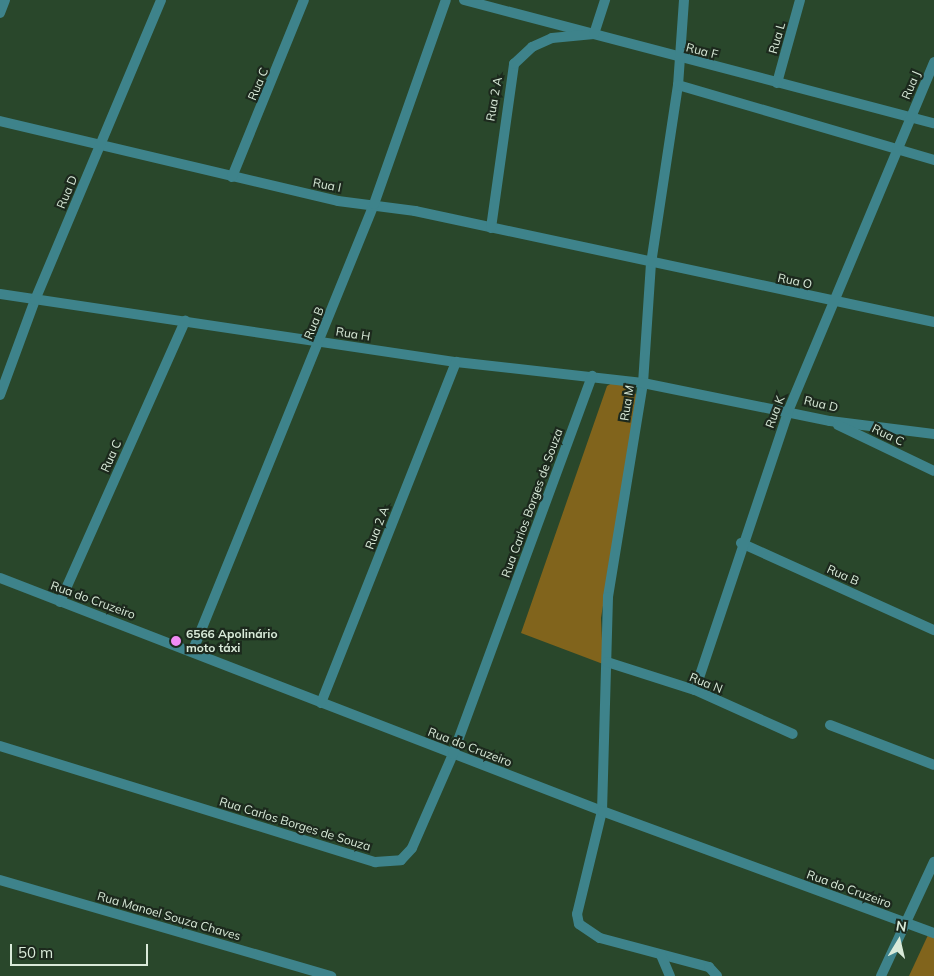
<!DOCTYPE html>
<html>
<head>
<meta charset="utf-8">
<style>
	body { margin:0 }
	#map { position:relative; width:934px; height:976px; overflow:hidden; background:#29472b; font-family:Mulish,sans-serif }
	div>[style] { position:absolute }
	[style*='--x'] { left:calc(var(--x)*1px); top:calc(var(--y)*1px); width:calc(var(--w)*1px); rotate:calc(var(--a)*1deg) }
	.green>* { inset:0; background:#81641c }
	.minor>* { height:10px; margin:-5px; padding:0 5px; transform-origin:5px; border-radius:5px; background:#3e838b }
	.dots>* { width:14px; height:14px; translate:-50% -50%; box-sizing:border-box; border:2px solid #1c291d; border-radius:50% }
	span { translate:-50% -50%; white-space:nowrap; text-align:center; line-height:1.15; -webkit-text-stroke:4.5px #1c291d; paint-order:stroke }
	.street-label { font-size:12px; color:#d9ead9 }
	.poi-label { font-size:12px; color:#d9ead9; font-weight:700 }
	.left { translate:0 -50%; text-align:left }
	.north { position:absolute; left:874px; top:916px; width:50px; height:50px; -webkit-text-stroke:4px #1c291d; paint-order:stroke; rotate:9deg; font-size:14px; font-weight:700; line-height:20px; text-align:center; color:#d9ead9 }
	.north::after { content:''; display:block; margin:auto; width:18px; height:22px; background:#d9ead9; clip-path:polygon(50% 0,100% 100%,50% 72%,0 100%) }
	.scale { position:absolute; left:10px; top:944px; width:138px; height:22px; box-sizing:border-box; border:2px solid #d9ead9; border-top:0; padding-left:6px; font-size:15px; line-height:18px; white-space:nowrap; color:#d9ead9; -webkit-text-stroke:4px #1c291d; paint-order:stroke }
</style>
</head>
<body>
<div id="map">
	<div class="green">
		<div style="clip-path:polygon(612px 383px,630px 386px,637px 396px,601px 618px,603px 664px,521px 633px,607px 386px)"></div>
		<div style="clip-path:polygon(928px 935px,934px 937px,934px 976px,909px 976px)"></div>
	</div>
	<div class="minor">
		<div style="--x:464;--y:0;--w:486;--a:14.7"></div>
		<div style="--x:684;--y:0;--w:85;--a:94"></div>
		<div style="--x:678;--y:85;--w:180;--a:98.6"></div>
		<div style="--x:651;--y:263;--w:120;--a:93.8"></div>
		<div style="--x:643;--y:383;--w:217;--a:99.3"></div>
		<div style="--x:608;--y:597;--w:214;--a:91.6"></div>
		<div style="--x:602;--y:811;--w:106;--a:103.6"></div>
		<div style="--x:577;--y:914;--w:10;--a:79"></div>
		<div style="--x:579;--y:924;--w:25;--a:34"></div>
		<div style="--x:600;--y:938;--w:113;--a:14.9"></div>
		<div style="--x:709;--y:967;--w:12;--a:48"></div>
		<div style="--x:0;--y:13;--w:14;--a:-69"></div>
		<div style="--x:777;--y:83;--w:86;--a:-74.5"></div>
		<div style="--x:678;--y:85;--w:267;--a:16.3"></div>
		<div style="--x:0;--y:121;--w:347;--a:13.3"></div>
		<div style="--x:338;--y:201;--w:78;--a:7.4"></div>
		<div style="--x:415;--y:211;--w:531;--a:12.07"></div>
		<div style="--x:232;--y:177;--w:191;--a:-67.9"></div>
		<div style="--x:491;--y:228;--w:166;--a:-82"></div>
		<div style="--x:514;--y:64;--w:25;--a:-43"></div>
		<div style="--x:532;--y:47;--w:22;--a:-24"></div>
		<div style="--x:552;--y:38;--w:42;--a:-5.4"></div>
		<div style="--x:594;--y:34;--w:36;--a:-72"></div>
		<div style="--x:0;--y:294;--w:461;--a:8.5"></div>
		<div style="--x:456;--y:362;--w:188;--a:6.4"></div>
		<div style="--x:643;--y:383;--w:191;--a:11.5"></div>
		<div style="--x:830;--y:421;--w:105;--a:7.1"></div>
		<div style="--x:0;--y:395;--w:101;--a:-69.8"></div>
		<div style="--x:35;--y:300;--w:325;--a:-67.2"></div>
		<div style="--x:838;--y:425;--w:106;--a:25.6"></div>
		<div style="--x:741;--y:543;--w:212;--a:24.3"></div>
		<div style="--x:0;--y:578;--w:646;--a:21.16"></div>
		<div style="--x:602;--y:811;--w:354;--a:20.2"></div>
		<div style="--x:60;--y:602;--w:308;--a:-66"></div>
		<div style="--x:193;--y:650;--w:481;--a:-67.9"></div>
		<div style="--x:374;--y:204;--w:216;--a:-70.6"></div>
		<div style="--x:607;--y:662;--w:92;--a:17.7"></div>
		<div style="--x:695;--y:690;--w:107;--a:24.2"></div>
		<div style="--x:695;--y:690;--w:296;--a:-71.5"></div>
		<div style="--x:789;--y:409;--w:376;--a:-67.3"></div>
		<div style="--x:321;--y:703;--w:367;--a:-68.4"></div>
		<div style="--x:830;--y:725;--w:111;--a:21"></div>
		<div style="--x:0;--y:746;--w:393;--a:17.2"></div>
		<div style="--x:375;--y:862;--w:26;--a:-4"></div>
		<div style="--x:401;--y:860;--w:16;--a:-47"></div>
		<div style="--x:412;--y:848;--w:103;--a:-66.4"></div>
		<div style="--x:453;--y:754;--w:403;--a:-69.8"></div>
		<div style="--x:0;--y:880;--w:345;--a:16.2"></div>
		<div style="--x:661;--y:955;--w:23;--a:67"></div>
		<div style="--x:881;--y:976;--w:126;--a:-65.1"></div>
	</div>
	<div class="dots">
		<div style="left:176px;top:641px;background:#f08bf5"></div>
	</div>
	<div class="street-label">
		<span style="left:777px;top:38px;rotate:-74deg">Rua L</span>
		<span style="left:702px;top:51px;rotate:14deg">Rua F</span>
		<span style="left:258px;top:84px;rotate:-67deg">Rua C</span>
		<span style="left:911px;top:85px;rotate:-67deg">Rua J</span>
		<span style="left:494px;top:99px;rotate:-80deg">Rua 2 A</span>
		<span style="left:327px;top:185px;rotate:11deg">Rua I</span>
		<span style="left:67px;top:192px;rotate:-67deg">Rua D</span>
		<span style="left:795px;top:281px;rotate:12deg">Rua O</span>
		<span style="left:314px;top:323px;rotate:-68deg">Rua B</span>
		<span style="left:353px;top:334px;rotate:9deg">Rua H</span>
		<span style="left:627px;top:403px;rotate:-81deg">Rua M</span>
		<span style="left:821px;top:404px;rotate:13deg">Rua D</span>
		<span style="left:775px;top:412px;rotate:-69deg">Rua K</span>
		<span style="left:888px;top:435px;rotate:26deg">Rua C</span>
		<span style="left:111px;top:456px;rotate:-66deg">Rua C</span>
		<span style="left:532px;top:503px;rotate:-70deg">Rua Carlos Borges de Souza</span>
		<span style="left:377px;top:528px;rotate:-69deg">Rua 2 A</span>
		<span style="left:843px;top:575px;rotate:24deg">Rua B</span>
		<span style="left:93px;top:600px;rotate:20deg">Rua do Cruzeiro</span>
		<span style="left:706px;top:683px;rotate:22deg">Rua N</span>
		<span style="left:470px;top:747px;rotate:21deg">Rua do Cruzeiro</span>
		<span style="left:295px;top:824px;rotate:17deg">Rua Carlos Borges de Souza</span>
		<span style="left:849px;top:889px;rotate:20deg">Rua do Cruzeiro</span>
		<span style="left:169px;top:916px;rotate:16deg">Rua Manoel Souza Chaves</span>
	</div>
	<div class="poi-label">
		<span class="left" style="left:186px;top:641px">6566 Apolinário<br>moto táxi</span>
	</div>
	<div class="north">N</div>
	<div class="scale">50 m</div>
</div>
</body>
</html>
